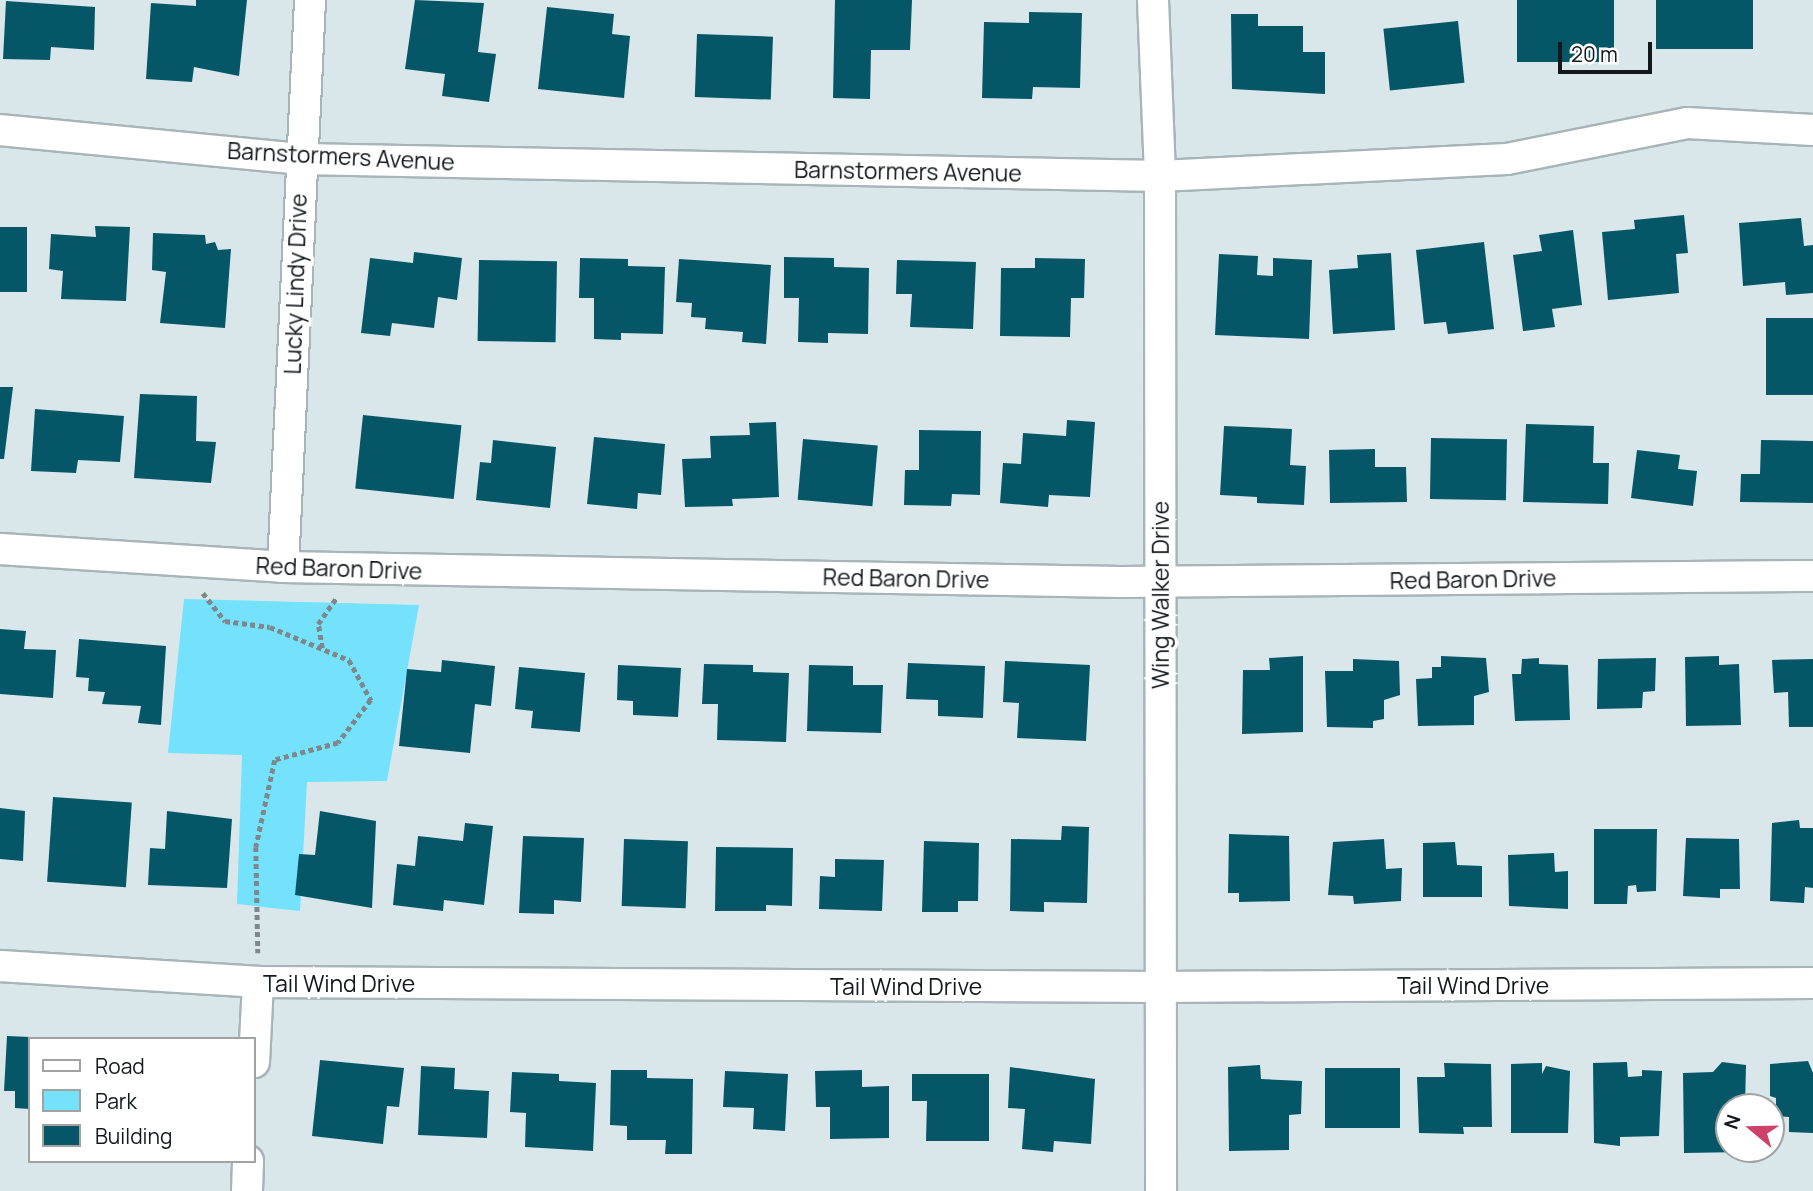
<!DOCTYPE html>
<html>
<head>
<meta charset="utf-8">
<style>
	body { margin:0 }
	#map { position:relative; width:1813px; height:1191px; overflow:hidden; background:#d9e7eb; font-family:Manrope,sans-serif }
	div>[style] { position:absolute }
	[style*='--x'] { left:calc(var(--x)*1px); top:calc(var(--y)*1px); width:calc(var(--w)*1px); rotate:calc(var(--a)*1deg) }
	.green>* { inset:0; background:#74e1fd }
	.building>* { inset:0; background:#055768; transform-origin:0 0 }
	.path>* { height:4.5px; margin-top:-2.25px; transform-origin:0; background:repeating-linear-gradient(90deg,#7e888b 0 5px,transparent 0 8.5px) }
	.roads { filter:drop-shadow(2px 0 #a7b4b8) drop-shadow(-2px 0 #a7b4b8) drop-shadow(0 2px #a7b4b8) drop-shadow(0 -2px #a7b4b8) }
	.minor>* { height:30px; margin:-15px; padding:0 15px; transform-origin:15px; border-radius:15px; background:#fff }
	span { translate:-50% -50%; white-space:nowrap; text-align:center; line-height:1.15; -webkit-text-stroke:7px #fff; paint-order:stroke }
	.street-label { font-size:23px; color:#13181a }
	.legend { position:absolute; left:28px; top:1037px; width:228px; height:126px; box-sizing:border-box; background:#fff; border:2px solid #a1a3a3; margin:0; padding:9px 12px; list-style:none; font-size:21px; color:#13181a }
	.legend li { display:flex; align-items:center; gap:14px; height:35px }
	.legend b { width:35px; border:2px solid #a1a3a3 }
	.north { position:absolute; left:1715px; top:1093px; width:70px; height:70px; box-sizing:border-box; background:#fff; border:2px solid #a1a3a3; border-radius:50%; rotate:289deg; font-size:19px; font-weight:700; line-height:28px; text-align:center; color:#13181a }
	.north::after { content:''; display:block; margin:auto; width:24px; height:32px; background:#d0416a; clip-path:polygon(50% 0,100% 100%,50% 72%,0 100%) }
	.scale { position:absolute; left:1558px; top:42px; width:94px; height:32px; box-sizing:border-box; border:4px solid #13181a; border-top:0; padding-left:9px; font-size:21px; line-height:24px; white-space:nowrap; color:#13181a; -webkit-text-stroke:5px #fff; paint-order:stroke }
</style>
</head>
<body>
<div id="map">
	<div class="green">
		<div style="clip-path:polygon(184px 599px,419px 605px,387px 781px,307px 782px,300px 911px,237px 904px,242px 755px,168px 753px)"></div>
	</div>
	<div class="building">
		<div style="clip-path:polygon(196px 0,247px 0,239px 76px,194px 67px,192px 82px,146px 79px,151px 3px,196px 6px)"></div>
		<div style="clip-path:polygon(415px 0,484px 3px,478px 52px,496px 54px,489px 102px,442px 96px,445px 74px,405px 69px)"></div>
		<div style="clip-path:polygon(835px 0,912px 0,910px 50px,871px 50px,870px 99px,833px 98px)"></div>
		<div style="left:1517px;top:0;width:97px;height:62px"></div>
		<div style="left:1656px;top:0;width:97px;height:49px"></div>
		<div style="clip-path:polygon(6px 1px,95px 7px,94px 50px,51px 47px,50px 60px,3px 59px)"></div>
		<div style="clip-path:polygon(547px 7px,614px 14px,612px 34px,630px 36px,624px 98px,538px 89px)"></div>
		<div style="clip-path:polygon(1029px 12px,1082px 13px,1080px 88px,1033px 87px,1032px 99px,982px 98px,984px 22px,1029px 23px)"></div>
		<div style="clip-path:polygon(1231px 14px,1258px 14px,1258px 26px,1303px 26px,1303px 52px,1325px 52px,1325px 94px,1232px 89px)"></div>
		<div style="left:1458px;top:21px;width:62px;height:75px;rotate:84deg"></div>
		<div style="left:697px;top:34px;width:76px;height:63px;rotate:2deg"></div>
		<div style="clip-path:polygon(1684px 215px,1688px 253px,1676px 254px,1679px 293px,1608px 300px,1602px 232px,1635px 229px,1634px 220px)"></div>
		<div style="clip-path:polygon(1801px 218px,1804px 246px,1813px 245px,1813px 293px,1786px 295px,1785px 282px,1743px 286px,1739px 223px)"></div>
		<div style="clip-path:polygon(95px 226px,130px 227px,126px 301px,61px 299px,63px 271px,49px 269px,51px 234px,96px 237px)"></div>
		<div style="left:0;top:227px;width:27px;height:65px"></div>
		<div style="clip-path:polygon(1573px 230px,1582px 305px,1552px 309px,1555px 327px,1523px 331px,1513px 255px,1542px 251px,1539px 235px)"></div>
		<div style="clip-path:polygon(153px 233px,205px 235px,206px 244px,215px 242px,218px 250px,231px 249px,225px 328px,160px 323px,166px 272px,152px 270px)"></div>
		<div style="clip-path:polygon(1484px 242px,1494px 329px,1448px 334px,1446px 322px,1424px 324px,1416px 250px)"></div>
		<div style="clip-path:polygon(414px 252px,462px 258px,457px 300px,438px 297px,434px 328px,392px 323px,390px 336px,361px 333px,370px 258px,413px 263px)"></div>
		<div style="clip-path:polygon(1391px 253px,1395px 330px,1333px 334px,1329px 270px,1358px 268px,1357px 255px)"></div>
		<div style="clip-path:polygon(1219px 254px,1258px 256px,1257px 275px,1273px 276px,1273px 258px,1312px 260px,1309px 339px,1215px 335px)"></div>
		<div style="clip-path:polygon(784px 257px,834px 258px,834px 267px,869px 268px,868px 334px,828px 333px,828px 343px,798px 342px,799px 298px,784px 298px)"></div>
		<div style="clip-path:polygon(580px 258px,628px 259px,628px 266px,665px 267px,663px 334px,621px 333px,621px 340px,594px 339px,594px 298px,579px 298px)"></div>
		<div style="clip-path:polygon(1035px 258px,1085px 259px,1084px 298px,1071px 298px,1070px 337px,1000px 336px,1001px 268px,1035px 268px)"></div>
		<div style="clip-path:polygon(679px 259px,771px 265px,766px 344px,742px 342px,743px 332px,705px 329px,706px 318px,691px 317px,692px 303px,676px 302px)"></div>
		<div style="left:479px;top:260px;width:78px;height:81px;rotate:1deg"></div>
		<div style="clip-path:polygon(897px 260px,976px 262px,973px 329px,910px 327px,912px 294px,896px 294px)"></div>
		<div style="left:1813px;top:318px;width:77px;height:47px;rotate:90deg"></div>
		<div style="clip-path:polygon(0 387px,13px 387px,4px 459px,0 459px)"></div>
		<div style="clip-path:polygon(140px 394px,197px 396px,196px 441px,216px 442px,211px 483px,134px 478px)"></div>
		<div style="clip-path:polygon(35px 409px,124px 416px,120px 462px,78px 460px,76px 473px,31px 471px)"></div>
		<div style="left:363px;top:415px;width:99px;height:74px;rotate:6deg"></div>
		<div style="clip-path:polygon(1067px 420px,1095px 422px,1090px 497px,1049px 495px,1048px 507px,1000px 503px,1003px 463px,1021px 464px,1023px 433px,1066px 436px)"></div>
		<div style="clip-path:polygon(776px 422px,779px 497px,732px 499px,733px 506px,685px 507px,682px 459px,711px 458px,710px 436px,750px 435px,749px 423px)"></div>
		<div style="clip-path:polygon(1526px 424px,1594px 426px,1593px 463px,1609px 463px,1608px 504px,1523px 502px)"></div>
		<div style="clip-path:polygon(1224px 426px,1292px 429px,1290px 465px,1306px 466px,1304px 505px,1257px 503px,1257px 497px,1220px 495px)"></div>
		<div style="clip-path:polygon(919px 430px,981px 431px,980px 495px,952px 494px,951px 506px,904px 505px,905px 470px,919px 470px)"></div>
		<div style="clip-path:polygon(594px 437px,665px 444px,661px 495px,638px 493px,637px 509px,587px 504px)"></div>
		<div style="left:1431px;top:438px;width:76px;height:61px;rotate:1deg"></div>
		<div style="left:803px;top:439px;width:75px;height:61px;rotate:5deg"></div>
		<div style="clip-path:polygon(493px 440px,556px 447px,550px 508px,476px 500px,480px 462px,491px 463px)"></div>
		<div style="clip-path:polygon(1761px 440px,1813px 441px,1813px 503px,1740px 502px,1741px 474px,1760px 474px)"></div>
		<div style="clip-path:polygon(1375px 449px,1375px 467px,1406px 467px,1407px 502px,1330px 503px,1329px 450px)"></div>
		<div style="clip-path:polygon(1637px 450px,1680px 455px,1678px 469px,1697px 471px,1693px 506px,1631px 498px)"></div>
		<div style="clip-path:polygon(0 629px,26px 631px,24px 649px,56px 650px,53px 698px,0 694px)"></div>
		<div style="clip-path:polygon(79px 639px,166px 646px,161px 725px,138px 723px,141px 706px,102px 704px,105px 692px,88px 691px,89px 678px,76px 677px)"></div>
		<div style="clip-path:polygon(1303px 656px,1303px 732px,1242px 734px,1243px 670px,1270px 670px,1269px 658px)"></div>
		<div style="clip-path:polygon(1441px 656px,1486px 658px,1489px 692px,1474px 696px,1474px 725px,1418px 726px,1416px 679px,1432px 678px,1432px 667px,1441px 667px)"></div>
		<div style="clip-path:polygon(1719px 656px,1719px 665px,1739px 664px,1741px 725px,1686px 726px,1685px 657px)"></div>
		<div style="clip-path:polygon(1539px 658px,1539px 664px,1568px 665px,1570px 720px,1515px 721px,1512px 674px,1521px 674px,1522px 659px)"></div>
		<div style="clip-path:polygon(1656px 658px,1655px 691px,1643px 692px,1642px 708px,1597px 709px,1598px 659px)"></div>
		<div style="clip-path:polygon(1353px 659px,1399px 661px,1400px 695px,1384px 700px,1384px 719px,1373px 721px,1373px 728px,1327px 727px,1325px 671px,1353px 671px)"></div>
		<div style="clip-path:polygon(1813px 659px,1813px 727px,1789px 727px,1788px 692px,1774px 693px,1772px 660px)"></div>
		<div style="clip-path:polygon(442px 660px,495px 666px,491px 706px,475px 704px,470px 753px,399px 746px,407px 669px,441px 672px)"></div>
		<div style="clip-path:polygon(1005px 661px,1090px 665px,1086px 741px,1017px 738px,1019px 703px,1003px 702px)"></div>
		<div style="clip-path:polygon(908px 663px,985px 666px,983px 718px,938px 716px,938px 700px,906px 699px)"></div>
		<div style="clip-path:polygon(704px 664px,753px 665px,753px 672px,789px 673px,786px 742px,717px 740px,718px 704px,702px 704px)"></div>
		<div style="clip-path:polygon(618px 665px,681px 668px,678px 717px,633px 715px,633px 701px,617px 700px)"></div>
		<div style="clip-path:polygon(809px 665px,853px 666px,853px 685px,883px 685px,881px 733px,807px 731px)"></div>
		<div style="clip-path:polygon(519px 667px,585px 673px,580px 732px,531px 728px,533px 711px,515px 709px)"></div>
		<div style="left:53px;top:797px;width:79px;height:85px;rotate:4deg"></div>
		<div style="clip-path:polygon(0 808px,25px 811px,23px 861px,0 859px)"></div>
		<div style="clip-path:polygon(167px 811px,232px 819px,227px 888px,148px 885px,150px 848px,165px 849px)"></div>
		<div style="clip-path:polygon(320px 811px,376px 821px,372px 908px,295px 895px,299px 854px,315px 855px)"></div>
		<div style="clip-path:polygon(1799px 820px,1800px 828px,1813px 828px,1813px 888px,1805px 887px,1804px 903px,1770px 901px,1772px 823px)"></div>
		<div style="clip-path:polygon(465px 823px,493px 826px,484px 905px,444px 900px,443px 911px,393px 905px,397px 864px,415px 866px,418px 836px,463px 841px)"></div>
		<div style="clip-path:polygon(1062px 826px,1089px 827px,1087px 903px,1044px 902px,1044px 912px,1010px 911px,1011px 839px,1061px 840px)"></div>
		<div style="clip-path:polygon(1594px 829px,1657px 829px,1656px 891px,1637px 892px,1636px 885px,1628px 886px,1627px 904px,1594px 904px)"></div>
		<div style="clip-path:polygon(1229px 834px,1289px 836px,1290px 901px,1239px 902px,1239px 893px,1228px 893px)"></div>
		<div style="clip-path:polygon(523px 836px,584px 838px,581px 902px,554px 900px,554px 914px,519px 913px)"></div>
		<div style="clip-path:polygon(1686px 838px,1739px 839px,1740px 889px,1720px 889px,1720px 898px,1683px 896px)"></div>
		<div style="left:624px;top:839px;width:64px;height:67px;rotate:2deg"></div>
		<div style="clip-path:polygon(1384px 839px,1386px 869px,1402px 868px,1401px 901px,1354px 904px,1353px 896px,1328px 895px,1333px 842px)"></div>
		<div style="clip-path:polygon(924px 841px,979px 843px,978px 901px,958px 901px,958px 912px,922px 912px)"></div>
		<div style="clip-path:polygon(1455px 842px,1457px 865px,1482px 866px,1482px 897px,1423px 897px,1423px 843px)"></div>
		<div style="clip-path:polygon(716px 847px,793px 848px,792px 906px,766px 905px,766px 911px,715px 911px)"></div>
		<div style="clip-path:polygon(1554px 853px,1555px 872px,1568px 871px,1568px 909px,1509px 906px,1508px 855px)"></div>
		<div style="clip-path:polygon(835px 859px,884px 860px,882px 911px,819px 909px,820px 876px,835px 877px)"></div>
		<div style="clip-path:polygon(7px 1036px,30px 1037px,30px 1109px,15px 1108px,15px 1091px,4px 1091px)"></div>
		<div style="clip-path:polygon(320px 1060px,404px 1068px,399px 1107px,387px 1106px,383px 1144px,312px 1136px)"></div>
		<div style="clip-path:polygon(1808px 1061px,1813px 1073px,1813px 1133px,1789px 1132px,1789px 1117px,1776px 1116px,1776px 1098px,1770px 1096px,1770px 1064px)"></div>
		<div style="clip-path:polygon(1627px 1062px,1628px 1077px,1642px 1076px,1642px 1070px,1662px 1071px,1659px 1136px,1620px 1137px,1620px 1146px,1594px 1143px,1593px 1063px)"></div>
		<div style="clip-path:polygon(1722px 1062px,1746px 1065px,1745px 1107px,1729px 1107px,1729px 1149px,1745px 1152px,1684px 1153px,1683px 1073px,1713px 1072px)"></div>
		<div style="clip-path:polygon(1444px 1063px,1491px 1064px,1492px 1127px,1463px 1127px,1464px 1134px,1419px 1133px,1417px 1077px,1445px 1077px)"></div>
		<div style="clip-path:polygon(1542px 1063px,1542px 1074px,1546px 1066px,1570px 1071px,1568px 1133px,1511px 1133px,1511px 1064px)"></div>
		<div style="clip-path:polygon(1260px 1065px,1261px 1079px,1302px 1081px,1301px 1114px,1289px 1115px,1289px 1150px,1229px 1151px,1228px 1067px)"></div>
		<div style="clip-path:polygon(421px 1066px,455px 1068px,454px 1089px,489px 1091px,487px 1138px,418px 1135px)"></div>
		<div style="clip-path:polygon(1010px 1067px,1095px 1079px,1091px 1144px,1054px 1141px,1053px 1152px,1022px 1149px,1025px 1109px,1008px 1108px)"></div>
		<div style="left:1400px;top:1068px;width:60px;height:75px;rotate:90deg"></div>
		<div style="clip-path:polygon(611px 1070px,647px 1070px,647px 1078px,693px 1079px,692px 1154px,665px 1154px,666px 1140px,627px 1140px,627px 1126px,610px 1125px)"></div>
		<div style="clip-path:polygon(862px 1070px,862px 1087px,889px 1086px,889px 1138px,830px 1139px,830px 1107px,816px 1107px,815px 1071px)"></div>
		<div style="clip-path:polygon(725px 1071px,788px 1074px,785px 1131px,753px 1129px,754px 1108px,723px 1107px)"></div>
		<div style="clip-path:polygon(512px 1072px,559px 1074px,559px 1081px,596px 1083px,593px 1151px,525px 1147px,526px 1113px,510px 1112px)"></div>
		<div style="clip-path:polygon(912px 1074px,989px 1074px,989px 1141px,926px 1141px,927px 1101px,912px 1101px)"></div>
	</div>
	<div class="path">
		<div style="--x:203;--y:593;--w:36;--a:52"></div>
		<div style="--x:225;--y:621;--w:45;--a:7.6"></div>
		<div style="--x:270;--y:627;--w:86;--a:22.7"></div>
		<div style="--x:349;--y:660;--w:46;--a:61.2"></div>
		<div style="--x:371;--y:700;--w:54;--a:127.5"></div>
		<div style="--x:338;--y:743;--w:65;--a:164.9"></div>
		<div style="--x:275;--y:760;--w:89;--a:102.3"></div>
		<div style="--x:256;--y:847;--w:106;--a:88.9"></div>
		<div style="--x:322;--y:648;--w:24;--a:-99"></div>
		<div style="--x:318;--y:624;--w:33;--a:-55"></div>
	</div>
	<div class="roads">
		<div class="minor">
			<div style="--x:1153;--y:0;--w:176;--a:87.7"></div>
			<div style="--x:1160;--y:176;--w:1015;--a:89.94"></div>
			<div style="--x:0;--y:130;--w:302;--a:5.5"></div>
			<div style="--x:301;--y:159;--w:859;--a:1.13"></div>
			<div style="--x:1160;--y:176;--w:347;--a:-2.8"></div>
			<div style="--x:1507;--y:159;--w:184;--a:-11.3"></div>
			<div style="--x:1687;--y:123;--w:126;--a:3.2"></div>
			<div style="--x:0;--y:549;--w:284;--a:3.6"></div>
			<div style="--x:283;--y:567;--w:838;--a:1.03"></div>
			<div style="--x:1121;--y:582;--w:692;--a:-0.5"></div>
			<div style="--x:283;--y:567;--w:568;--a:-87.27"></div>
			<div style="--x:0;--y:966;--w:258;--a:3.5"></div>
			<div style="--x:258;--y:982;--w:902;--a:0.32"></div>
			<div style="--x:1160;--y:987;--w:653;--a:-0.35"></div>
			<div style="--x:254;--y:1062;--w:80;--a:-87.1"></div>
			<div style="--x:247;--y:1191;--w:30;--a:-88"></div>
		</div>
	</div>
	<div class="street-label">
		<span style="left:341px;top:156px;rotate:3deg">Barnstormers Avenue</span>
		<span style="left:908px;top:171px;rotate:1deg">Barnstormers Avenue</span>
		<span style="left:295px;top:284px;rotate:-88deg">Lucky Lindy Drive</span>
		<span style="left:339px;top:568px;rotate:2deg">Red Baron Drive</span>
		<span style="left:906px;top:578px;rotate:1deg">Red Baron Drive</span>
		<span style="left:1473px;top:579px;rotate:-1deg">Red Baron Drive</span>
		<span style="left:1160px;top:595px;rotate:-90deg">Wing Walker Drive</span>
		<span style="left:339px;top:983px">Tail Wind Drive</span>
		<span style="left:1473px;top:985px">Tail Wind Drive</span>
		<span style="left:906px;top:986px">Tail Wind Drive</span>
	</div>
	<ul class="legend">
	<li><b style="height:9px;background:#fff"></b>Road</li>
	<li><b style="height:19px;background:#74e1fd"></b>Park</li>
	<li><b style="height:19px;background:#055768"></b>Building</li>
	</ul>
	<div class="north">N</div>
	<div class="scale">20 m</div>
</div>
</body>
</html>
